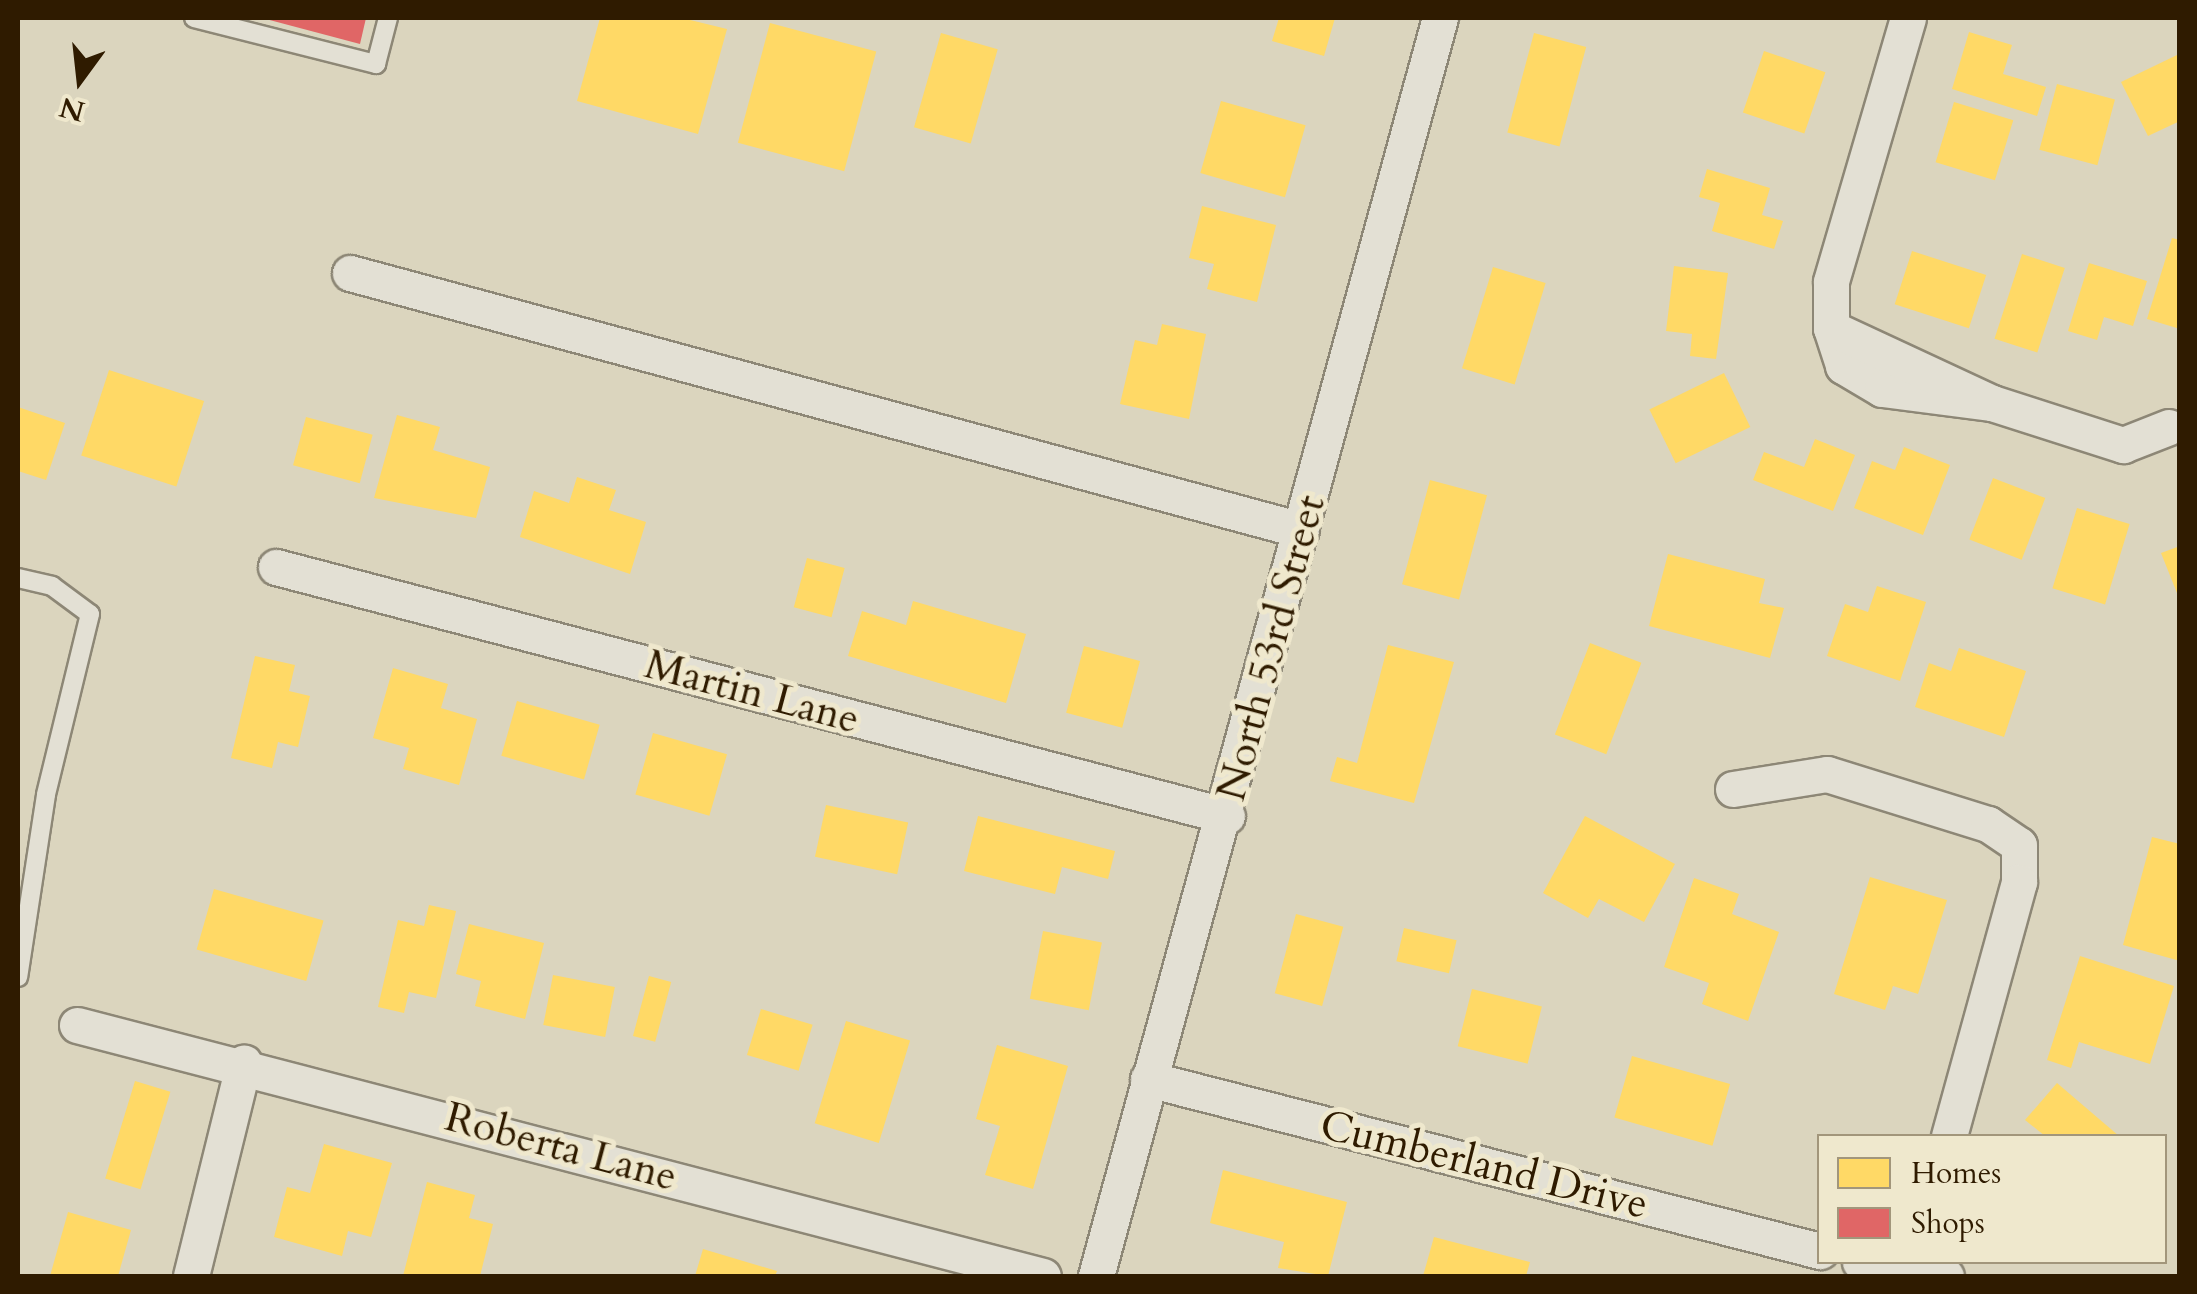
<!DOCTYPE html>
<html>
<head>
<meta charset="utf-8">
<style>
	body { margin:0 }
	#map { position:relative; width:2197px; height:1294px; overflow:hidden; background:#dbd5be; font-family:Cardo,serif }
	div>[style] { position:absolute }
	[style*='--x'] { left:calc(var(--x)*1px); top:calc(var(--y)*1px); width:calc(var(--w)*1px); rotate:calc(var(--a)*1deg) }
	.homes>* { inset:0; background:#ffd966; transform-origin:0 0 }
	.shops>* { inset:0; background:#e06666 }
	.roads { filter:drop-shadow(2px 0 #8d8776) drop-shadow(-2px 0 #8d8776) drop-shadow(0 2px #8d8776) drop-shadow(0 -2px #8d8776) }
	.lane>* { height:18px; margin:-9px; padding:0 9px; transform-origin:9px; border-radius:9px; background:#e3e0d4 }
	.street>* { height:35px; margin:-17.5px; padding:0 17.5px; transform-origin:17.5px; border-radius:17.5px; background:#e3e0d4 }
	span { translate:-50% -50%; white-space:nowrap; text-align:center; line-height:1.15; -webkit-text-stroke:10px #efe8cd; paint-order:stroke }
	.street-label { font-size:42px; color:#2f1b00 }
	.frame { position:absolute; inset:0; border:20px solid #2f1b00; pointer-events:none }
	.legend { position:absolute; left:1817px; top:1134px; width:350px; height:130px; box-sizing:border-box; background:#efe8cd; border:2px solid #a2967b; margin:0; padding:12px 18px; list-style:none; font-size:30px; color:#2f1b00 }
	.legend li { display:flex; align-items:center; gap:20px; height:50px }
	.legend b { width:50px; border:2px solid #a2967b }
	.north { position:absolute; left:30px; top:30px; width:100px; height:100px; -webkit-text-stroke:8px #efe8cd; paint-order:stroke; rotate:195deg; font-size:28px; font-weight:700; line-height:40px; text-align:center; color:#2f1b00 }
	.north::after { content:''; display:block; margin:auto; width:35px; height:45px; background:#2f1b00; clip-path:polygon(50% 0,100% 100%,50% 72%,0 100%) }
</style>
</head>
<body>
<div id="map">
	<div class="homes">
		<div style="clip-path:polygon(600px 18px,682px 18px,727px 29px,698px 134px,577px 101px)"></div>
		<div style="clip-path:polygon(1279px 18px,1335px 18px,1324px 56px,1272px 41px)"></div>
		<div style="left:770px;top:23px;width:110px;height:124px;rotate:15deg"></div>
		<div style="clip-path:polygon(1969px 32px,2012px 45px,2003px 74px,2046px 87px,2037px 116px,1952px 89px)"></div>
		<div style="left:941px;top:33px;width:59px;height:98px;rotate:16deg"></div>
		<div style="left:1534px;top:33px;width:54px;height:103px;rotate:15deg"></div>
		<div style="left:1764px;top:51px;width:65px;height:65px;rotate:19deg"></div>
		<div style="clip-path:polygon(2177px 55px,2180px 121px,2148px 136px,2121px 82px)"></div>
		<div style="left:2057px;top:84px;width:60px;height:68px;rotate:15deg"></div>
		<div style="left:1221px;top:101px;width:88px;height:75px;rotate:16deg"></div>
		<div style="left:1954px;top:102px;width:62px;height:63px;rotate:17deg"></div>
		<div style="clip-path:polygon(1707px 169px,1770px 188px,1762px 215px,1783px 221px,1774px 249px,1712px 231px,1720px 203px,1699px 197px)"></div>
		<div style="clip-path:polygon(1202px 206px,1276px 225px,1257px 302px,1207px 289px,1214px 264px,1189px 258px)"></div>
		<div style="clip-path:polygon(2172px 238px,2180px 240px,2180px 329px,2147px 319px)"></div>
		<div style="left:1912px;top:251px;width:78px;height:56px;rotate:18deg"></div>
		<div style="left:2022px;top:254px;width:45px;height:89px;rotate:18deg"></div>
		<div style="clip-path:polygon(2089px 263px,2147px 281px,2133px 326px,2104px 317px,2097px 340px,2068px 331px)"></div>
		<div style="clip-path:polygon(1674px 266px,1728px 273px,1716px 359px,1690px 356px,1692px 334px,1666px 331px)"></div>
		<div style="left:1493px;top:267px;width:55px;height:106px;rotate:17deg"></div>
		<div style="clip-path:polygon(1162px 324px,1206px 334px,1189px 419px,1120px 404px,1135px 340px,1157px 345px)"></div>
		<div style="left:109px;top:370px;width:100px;height:90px;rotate:18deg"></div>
		<div style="left:1724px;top:373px;width:60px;height:83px;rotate:64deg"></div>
		<div style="clip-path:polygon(18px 407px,65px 423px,46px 480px,18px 471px)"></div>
		<div style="clip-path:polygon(397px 415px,440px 427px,433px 450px,490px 467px,476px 518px,374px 498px)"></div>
		<div style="left:306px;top:417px;width:69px;height:50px;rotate:15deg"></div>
		<div style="clip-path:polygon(1815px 439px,1855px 455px,1833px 511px,1753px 480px,1764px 452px,1804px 467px)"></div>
		<div style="clip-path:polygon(1904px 447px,1950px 465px,1923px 535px,1854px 508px,1872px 461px,1895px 470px)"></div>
		<div style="clip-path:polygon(577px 477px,616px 490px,609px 510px,646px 522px,630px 574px,520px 537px,534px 491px,569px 503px)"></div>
		<div style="left:1993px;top:478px;width:56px;height:66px;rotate:21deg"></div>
		<div style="left:1430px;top:480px;width:59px;height:108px;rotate:15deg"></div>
		<div style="left:2077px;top:508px;width:55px;height:84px;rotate:17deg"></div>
		<div style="clip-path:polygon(2180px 546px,2180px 598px,2179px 598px,2161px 553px)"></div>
		<div style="clip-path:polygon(1668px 554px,1765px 579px,1759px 603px,1784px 608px,1770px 658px,1649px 626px)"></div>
		<div style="left:807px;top:558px;width:39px;height:51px;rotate:15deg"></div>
		<div style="clip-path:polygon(1877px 586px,1926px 602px,1900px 681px,1827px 656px,1845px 604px,1868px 612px)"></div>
		<div style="clip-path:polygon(913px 601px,1026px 634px,1006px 703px,848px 656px,862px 611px,906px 625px)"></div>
		<div style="left:1590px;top:643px;width:55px;height:98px;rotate:21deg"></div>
		<div style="clip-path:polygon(1388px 645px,1454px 662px,1414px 803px,1330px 781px,1337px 757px,1357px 763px)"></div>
		<div style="left:1084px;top:646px;width:58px;height:69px;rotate:15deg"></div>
		<div style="clip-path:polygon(1959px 648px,2026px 671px,2004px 737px,1915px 707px,1929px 663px,1951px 671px)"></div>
		<div style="clip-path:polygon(255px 656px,295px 665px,289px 691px,310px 696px,298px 747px,278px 742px,272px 768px,231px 758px)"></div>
		<div style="clip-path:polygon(393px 668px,448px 684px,441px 708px,477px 719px,459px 785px,403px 769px,409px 748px,373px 738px)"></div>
		<div style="left:517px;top:701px;width:86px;height:57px;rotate:16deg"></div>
		<div style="left:653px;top:733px;width:77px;height:64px;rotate:16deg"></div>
		<div style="left:826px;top:805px;width:84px;height:53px;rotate:12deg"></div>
		<div style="clip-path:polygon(978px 816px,1115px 851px,1108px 879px,1062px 867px,1055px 894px,964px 871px)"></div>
		<div style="clip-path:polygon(1585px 816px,1675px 864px,1644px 922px,1599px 899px,1588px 918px,1543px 893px)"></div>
		<div style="clip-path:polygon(2152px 837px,2180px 844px,2180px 961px,2123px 945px)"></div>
		<div style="clip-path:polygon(1870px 877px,1947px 900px,1918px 994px,1893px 986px,1885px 1010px,1834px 994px)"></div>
		<div style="clip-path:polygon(1694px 878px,1739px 894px,1732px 914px,1779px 932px,1748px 1021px,1702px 1004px,1709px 983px,1664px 967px)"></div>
		<div style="left:214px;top:889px;width:114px;height:63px;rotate:16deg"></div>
		<div style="clip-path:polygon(429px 905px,456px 911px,436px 998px,409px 992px,404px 1013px,378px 1007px,398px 920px,424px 926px)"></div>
		<div style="left:1296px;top:914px;width:49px;height:82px;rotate:15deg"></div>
		<div style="clip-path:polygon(469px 924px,544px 943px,525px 1019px,475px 1006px,481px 981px,456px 974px)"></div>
		<div style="left:1404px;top:928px;width:54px;height:34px;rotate:13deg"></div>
		<div style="left:1043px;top:931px;width:60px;height:69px;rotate:11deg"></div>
		<div style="clip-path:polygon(2080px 956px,2174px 986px,2150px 1064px,2079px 1042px,2071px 1068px,2047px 1060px)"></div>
		<div style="left:553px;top:975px;width:63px;height:51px;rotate:11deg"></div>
		<div style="left:649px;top:976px;width:23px;height:62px;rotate:15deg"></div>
		<div style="left:1472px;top:989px;width:72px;height:59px;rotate:14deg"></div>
		<div style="left:761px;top:1009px;width:54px;height:48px;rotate:17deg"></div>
		<div style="left:846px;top:1021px;width:67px;height:107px;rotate:17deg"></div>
		<div style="clip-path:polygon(997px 1045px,1068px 1066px,1033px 1189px,985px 1175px,1000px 1126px,976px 1119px)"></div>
		<div style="left:1632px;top:1056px;width:102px;height:64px;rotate:16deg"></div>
		<div style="left:135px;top:1081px;width:37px;height:102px;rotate:17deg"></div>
		<div style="clip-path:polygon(2057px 1083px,2119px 1136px,2045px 1136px,2025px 1120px)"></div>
		<div style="clip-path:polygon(324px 1144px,392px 1163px,371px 1237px,348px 1231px,342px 1256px,274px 1237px,287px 1187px,310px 1193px)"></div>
		<div style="clip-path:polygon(1223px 1170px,1347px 1202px,1328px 1276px,1278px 1268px,1284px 1242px,1210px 1223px)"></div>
		<div style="clip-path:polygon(427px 1182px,475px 1195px,469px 1218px,493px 1224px,480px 1276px,403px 1276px)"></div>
		<div style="clip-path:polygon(68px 1212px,131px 1230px,118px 1276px,50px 1276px)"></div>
		<div style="clip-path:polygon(1434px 1237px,1530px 1262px,1526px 1276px,1423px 1276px)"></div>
		<div style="clip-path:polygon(703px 1249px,777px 1271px,775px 1276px,695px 1276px)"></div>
	</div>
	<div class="shops">
		<div style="clip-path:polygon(262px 18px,366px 18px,360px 44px)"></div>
	</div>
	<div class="roads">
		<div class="lane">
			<div style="--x:194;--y:18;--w:188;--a:14.2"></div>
			<div style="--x:376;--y:64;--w:48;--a:-75.4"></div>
			<div style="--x:18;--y:578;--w:35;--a:13"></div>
			<div style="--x:52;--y:586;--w:47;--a:36.4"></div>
			<div style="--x:90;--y:614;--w:186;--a:103.7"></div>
			<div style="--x:46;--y:795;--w:184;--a:98.7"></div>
		</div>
		<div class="street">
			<div style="--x:1908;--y:18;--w:275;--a:106.3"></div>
			<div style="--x:1831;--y:282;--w:46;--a:90"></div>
			<div style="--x:1831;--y:328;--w:40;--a:72"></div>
			<div style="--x:1843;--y:366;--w:45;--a:30.5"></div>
			<div style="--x:1882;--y:389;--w:111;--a:7.3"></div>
			<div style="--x:350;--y:273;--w:985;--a:15.12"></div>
			<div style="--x:1831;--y:328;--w:178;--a:25"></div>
			<div style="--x:1992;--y:403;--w:138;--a:17.8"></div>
			<div style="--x:2123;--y:445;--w:49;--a:-21.4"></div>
			<div style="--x:276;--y:567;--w:983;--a:14.67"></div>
			<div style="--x:1733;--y:789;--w:95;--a:-9.1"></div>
			<div style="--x:1827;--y:774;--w:169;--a:17.3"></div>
			<div style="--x:1988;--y:824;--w:37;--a:34"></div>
			<div style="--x:2019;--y:845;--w:37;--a:90"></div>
			<div style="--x:2019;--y:882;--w:263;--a:105.4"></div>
			<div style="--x:77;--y:1025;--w:998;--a:14.57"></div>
			<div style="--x:1148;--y:1079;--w:694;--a:14.36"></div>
			<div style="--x:1860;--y:1262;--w:87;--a:9.2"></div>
			<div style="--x:191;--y:1276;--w:220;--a:-76.1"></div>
			<div style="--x:1096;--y:1276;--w:1304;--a:-74.71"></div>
		</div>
	</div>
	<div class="street-label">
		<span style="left:1271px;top:648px;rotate:-75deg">North 53rd Street</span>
		<span style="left:752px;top:692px;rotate:15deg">Martin Lane</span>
		<span style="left:561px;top:1147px;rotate:15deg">Roberta Lane</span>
		<span style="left:1484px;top:1165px;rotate:14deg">Cumberland Drive</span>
	</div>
	<div class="frame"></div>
	<ul class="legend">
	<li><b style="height:28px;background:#ffd966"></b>Homes</li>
	<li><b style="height:28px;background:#e06666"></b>Shops</li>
	</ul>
	<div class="north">N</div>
</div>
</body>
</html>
